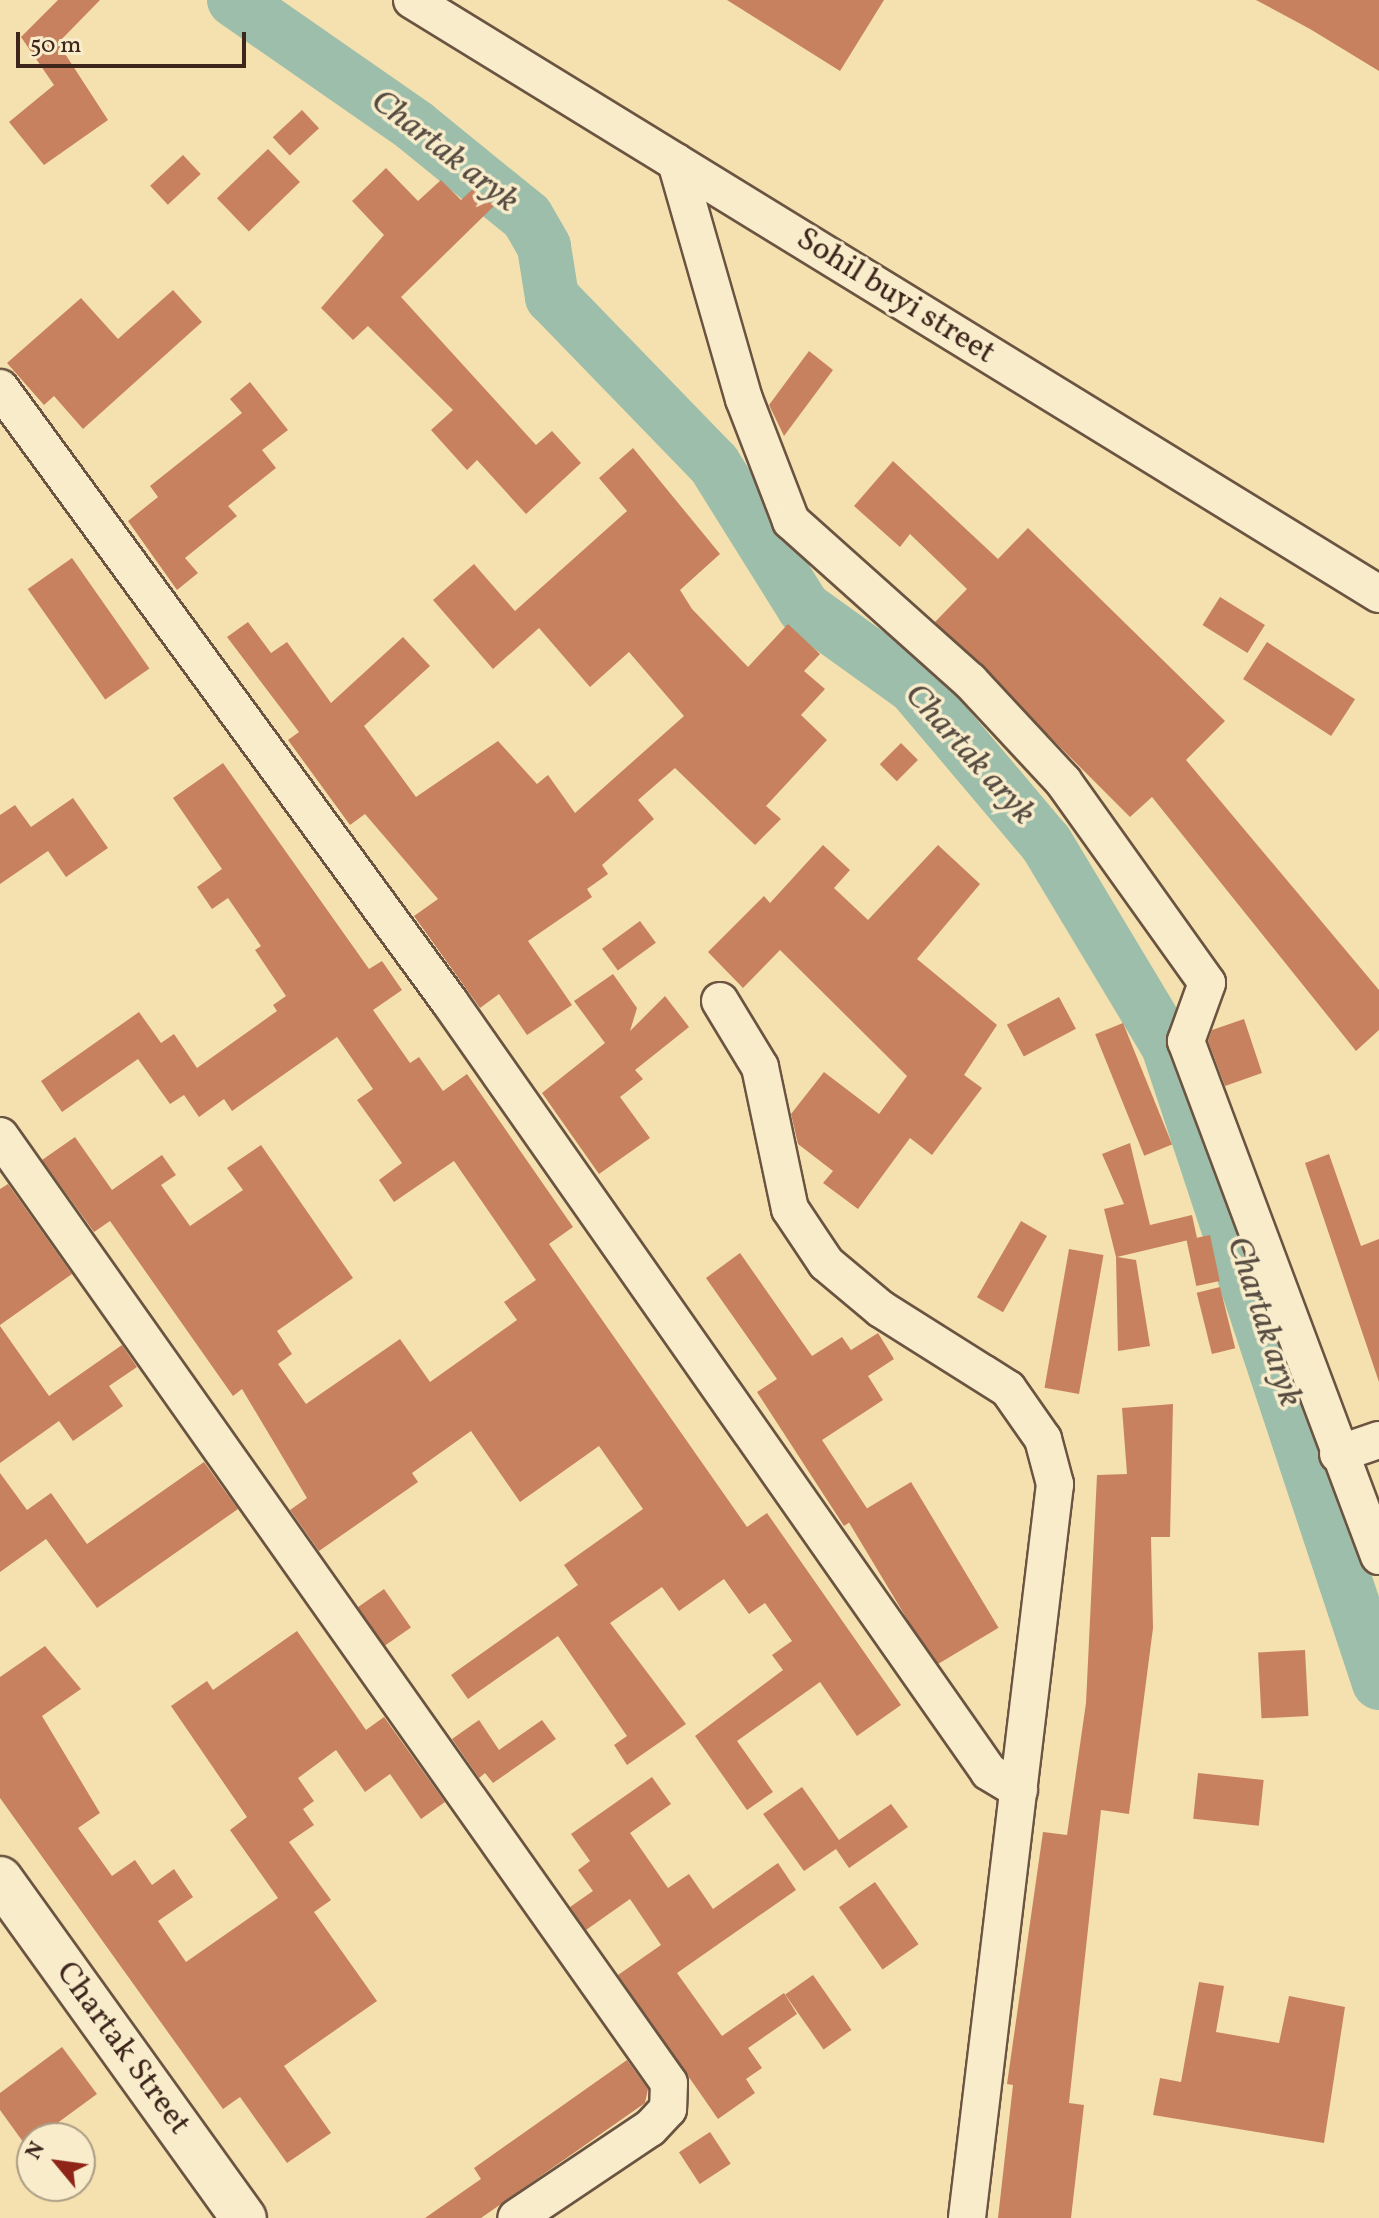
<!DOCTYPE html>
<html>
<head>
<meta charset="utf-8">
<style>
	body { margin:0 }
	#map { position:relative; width:1379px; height:2218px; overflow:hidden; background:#f4e1af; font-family:Vollkorn,serif }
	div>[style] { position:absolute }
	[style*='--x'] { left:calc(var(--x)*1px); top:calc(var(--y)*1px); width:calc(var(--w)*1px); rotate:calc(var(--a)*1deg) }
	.river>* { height:54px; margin:-27px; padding:0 27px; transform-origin:27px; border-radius:27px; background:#9cbeaa }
	.building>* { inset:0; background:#c8815e; transform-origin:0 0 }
	.roads { filter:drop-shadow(2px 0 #6b5441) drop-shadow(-2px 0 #6b5441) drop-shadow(0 2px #6b5441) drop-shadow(0 -2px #6b5441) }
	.minor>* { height:36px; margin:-18px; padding:0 18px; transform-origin:18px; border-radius:18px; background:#f8eccb }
	.tertiary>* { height:44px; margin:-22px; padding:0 22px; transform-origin:22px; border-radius:22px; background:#f8eccb }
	span { translate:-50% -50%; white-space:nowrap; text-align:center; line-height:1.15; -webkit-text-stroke:7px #f8eccb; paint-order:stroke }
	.street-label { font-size:32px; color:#3d251c }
	.water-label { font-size:34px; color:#554b40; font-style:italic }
	.north { position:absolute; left:16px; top:2122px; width:80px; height:80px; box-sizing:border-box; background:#f8eccb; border:2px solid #ad9c85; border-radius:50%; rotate:299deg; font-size:22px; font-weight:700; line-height:32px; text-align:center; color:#3d251c }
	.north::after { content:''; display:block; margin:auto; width:28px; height:36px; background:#8f2418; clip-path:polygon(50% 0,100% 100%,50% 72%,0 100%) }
	.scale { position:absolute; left:16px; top:32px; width:230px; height:36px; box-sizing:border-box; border:4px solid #3d251c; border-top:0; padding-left:10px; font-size:24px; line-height:28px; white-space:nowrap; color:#3d251c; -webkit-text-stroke:6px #f8eccb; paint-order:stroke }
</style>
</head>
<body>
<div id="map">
	<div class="river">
		<div style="--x:234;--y:0;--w:221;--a:34.8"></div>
		<div style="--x:415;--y:126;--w:144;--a:39.1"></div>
		<div style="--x:527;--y:217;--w:34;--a:60"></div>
		<div style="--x:544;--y:247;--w:51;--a:80.9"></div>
		<div style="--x:552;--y:297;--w:233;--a:45.9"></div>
		<div style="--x:714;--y:464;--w:170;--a:58"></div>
		<div style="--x:804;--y:608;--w:135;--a:35.7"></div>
		<div style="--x:914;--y:687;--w:204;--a:49.8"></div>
		<div style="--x:1046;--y:843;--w:237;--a:59"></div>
		<div style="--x:1168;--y:1046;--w:671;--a:71.67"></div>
	</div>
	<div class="building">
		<div style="clip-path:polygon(58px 0,100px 0,58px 43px,108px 120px,44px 165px,9px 122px,54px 85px,21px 37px)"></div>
		<div style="clip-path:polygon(727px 0,884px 0,840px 71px)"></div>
		<div style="clip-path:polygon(1256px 0,1379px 0,1379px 71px,1310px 29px)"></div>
		<div style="left:302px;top:110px;width:25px;height:40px;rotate:47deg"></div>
		<div style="left:268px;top:149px;width:46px;height:71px;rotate:46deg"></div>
		<div style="left:183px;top:155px;width:26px;height:45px;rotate:47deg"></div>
		<div style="clip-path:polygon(386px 168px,418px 201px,441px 180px,461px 200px,475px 187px,494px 206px,401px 297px,536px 445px,552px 431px,581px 463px,526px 514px,477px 460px,467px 470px,431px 430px,453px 410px,368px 326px,353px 340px,321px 308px,384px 235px,352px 201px)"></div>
		<div style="clip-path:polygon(173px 290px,202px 322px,83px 429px,54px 396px,44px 405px,7px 363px,81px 298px,118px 339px)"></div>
		<div style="clip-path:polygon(809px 351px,833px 370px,784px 436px,769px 405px)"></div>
		<div style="clip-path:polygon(250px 382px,288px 430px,262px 450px,276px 468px,228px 506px,237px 516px,185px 558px,198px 573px,177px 590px,128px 521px,158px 497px,150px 486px,242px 413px,230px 399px)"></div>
		<div style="clip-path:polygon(633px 448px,720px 554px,680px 590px,692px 609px,748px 667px,788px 624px,820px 654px,804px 671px,825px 689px,801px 715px,827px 740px,766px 806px,781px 819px,755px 845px,675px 768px,638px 800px,654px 819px,602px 865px,608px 874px,587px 889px,592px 897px,528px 941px,572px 1005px,527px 1035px,499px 994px,480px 1008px,414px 916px,438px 899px,365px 814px,350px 825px,288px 740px,299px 732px,227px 637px,248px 622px,271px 653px,287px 642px,331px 703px,403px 637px,430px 666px,364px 726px,416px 797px,498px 741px,537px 784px,548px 775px,575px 813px,684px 716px,629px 652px,590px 687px,539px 628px,493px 669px,433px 600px,474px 564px,515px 611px,627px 511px,599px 478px)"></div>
		<div style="clip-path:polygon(893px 461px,998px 559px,1028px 528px,1225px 721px,1186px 760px,1379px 990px,1379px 1030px,1356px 1051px,1152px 797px,1130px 817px,935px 622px,967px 589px,910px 534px,900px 547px,854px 506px)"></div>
		<div style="left:72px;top:558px;width:135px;height:54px;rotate:55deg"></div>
		<div style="left:1220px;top:597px;width:53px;height:33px;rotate:32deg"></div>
		<div style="left:1267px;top:642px;width:105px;height:44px;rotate:33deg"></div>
		<div style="left:901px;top:743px;width:24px;height:30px;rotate:45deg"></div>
		<div style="clip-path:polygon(223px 763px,369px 969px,382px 961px,402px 990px,373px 1010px,410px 1063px,419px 1057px,443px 1091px,467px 1074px,573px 1227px,549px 1244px,747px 1527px,767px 1513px,901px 1705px,857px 1736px,820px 1682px,737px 1741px,773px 1792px,747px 1810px,695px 1736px,783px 1670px,772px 1655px,792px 1641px,765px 1603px,749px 1614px,724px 1579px,679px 1611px,662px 1587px,610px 1623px,686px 1724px,627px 1765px,614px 1745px,627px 1736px,558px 1636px,468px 1699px,451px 1675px,578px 1585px,564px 1565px,643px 1509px,599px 1446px,520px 1502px,471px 1431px,412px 1473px,418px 1482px,319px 1551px,290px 1510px,307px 1498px,242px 1389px,233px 1396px,110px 1221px,94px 1232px,42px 1160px,75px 1137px,112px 1190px,162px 1155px,176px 1175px,161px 1185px,190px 1226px,243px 1190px,227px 1168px,261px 1145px,353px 1278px,277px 1331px,292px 1354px,278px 1364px,306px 1404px,400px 1339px,430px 1382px,517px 1320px,504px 1302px,536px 1280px,454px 1161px,394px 1202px,379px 1180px,402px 1163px,357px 1100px,373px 1089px,337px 1037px,232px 1111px,224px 1099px,199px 1117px,184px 1095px,170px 1104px,138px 1059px,62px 1112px,41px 1081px,139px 1012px,161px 1043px,174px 1034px,197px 1068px,277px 1011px,273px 1005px,286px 996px,255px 950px,261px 946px,228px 898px,212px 909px,197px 887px,222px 869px,173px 798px)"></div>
		<div style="clip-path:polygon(73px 798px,108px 848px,66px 877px,48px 851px,0 884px,0 815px,15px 805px,31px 827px)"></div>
		<div style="clip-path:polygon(823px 845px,850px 870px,834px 888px,868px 920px,938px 845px,980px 884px,917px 959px,997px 1025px,964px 1075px,982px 1088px,932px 1155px,910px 1138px,858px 1209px,823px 1183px,833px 1171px,798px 1144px,791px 1114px,824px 1072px,879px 1114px,907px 1076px,780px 950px,743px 988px,708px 952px,764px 896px,770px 903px)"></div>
		<div style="left:640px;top:921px;width:27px;height:47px;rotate:54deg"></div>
		<div style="clip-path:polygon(613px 974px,637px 1008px,630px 1031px,665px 996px,689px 1027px,635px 1070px,643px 1079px,620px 1097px,650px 1138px,599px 1174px,542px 1093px,605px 1043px,574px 1001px)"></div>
		<div style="left:1059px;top:997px;width:36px;height:59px;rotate:62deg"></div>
		<div style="clip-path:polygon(1244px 1019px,1262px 1073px,1225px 1086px,1208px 1041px,1212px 1030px)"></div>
		<div style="left:1123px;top:1023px;width:131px;height:30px;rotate:68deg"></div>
		<div style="clip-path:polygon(1130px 1143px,1150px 1225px,1192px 1215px,1197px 1238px,1117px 1257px,1136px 1260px,1150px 1346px,1118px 1351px,1116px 1257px,1104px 1209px,1124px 1204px,1102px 1154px)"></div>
		<div style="clip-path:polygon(1329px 1154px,1361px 1246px,1379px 1239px,1379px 1382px,1305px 1163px)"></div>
		<div style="clip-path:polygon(8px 1184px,72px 1274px,0 1325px,0 1189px)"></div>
		<div style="left:1021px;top:1221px;width:30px;height:88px;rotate:30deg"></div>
		<div style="left:1210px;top:1235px;width:47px;height:24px;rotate:78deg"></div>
		<div style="left:1069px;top:1249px;width:35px;height:141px;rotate:10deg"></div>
		<div style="clip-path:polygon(740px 1253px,812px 1356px,842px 1337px,851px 1350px,878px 1333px,894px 1359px,868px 1376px,883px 1400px,822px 1440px,868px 1510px,844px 1526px,757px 1392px,777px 1379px,706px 1278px)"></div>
		<div style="left:1220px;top:1287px;width:63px;height:24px;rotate:76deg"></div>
		<div style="clip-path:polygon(0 1326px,49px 1396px,122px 1345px,137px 1367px,109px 1386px,123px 1406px,73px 1441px,59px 1421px,0 1463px)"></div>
		<div style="clip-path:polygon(1173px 1404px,1170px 1537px,1151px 1537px,1153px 1628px,1129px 1814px,1101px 1810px,1069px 2103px,1084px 2105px,1071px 2218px,998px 2218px,1013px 2085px,1007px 2084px,1043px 1832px,1067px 1835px,1086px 1703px,1097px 1475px,1127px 1474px,1122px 1408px)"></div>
		<div style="clip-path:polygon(204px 1462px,238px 1509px,97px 1608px,46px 1539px,0 1572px,0 1473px,27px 1510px,51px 1493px,87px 1544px)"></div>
		<div style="left:911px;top:1482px;width:170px;height:74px;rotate:59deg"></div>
		<div style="left:384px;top:1589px;width:47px;height:32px;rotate:55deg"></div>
		<div style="clip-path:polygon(297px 1631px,366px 1730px,384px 1717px,445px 1802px,421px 1819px,390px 1774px,365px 1792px,336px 1750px,298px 1778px,314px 1801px,303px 1809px,314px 1825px,289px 1842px,331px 1900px,314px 1912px,377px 2001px,284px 2066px,331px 2133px,287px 2163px,240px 2097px,223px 2109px,0 1798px,0 1677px,45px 1646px,81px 1689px,42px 1716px,100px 1813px,78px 1828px,112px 1876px,135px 1860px,152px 1885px,174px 1869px,193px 1897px,158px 1921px,186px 1962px,278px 1898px,230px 1830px,247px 1817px,171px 1706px,207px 1681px,213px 1690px)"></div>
		<div style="left:1305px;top:1650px;width:66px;height:47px;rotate:87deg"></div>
		<div style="clip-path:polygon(479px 1720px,499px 1750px,542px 1720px,556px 1739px,493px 1783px,485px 1773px,479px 1778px,452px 1739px)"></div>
		<div style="left:1198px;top:1773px;width:66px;height:46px;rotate:6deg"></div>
		<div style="clip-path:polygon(652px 1777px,671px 1804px,630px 1833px,668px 1888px,689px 1874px,713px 1909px,778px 1863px,796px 1890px,677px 1973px,722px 2036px,784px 1993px,797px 2014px,748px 2048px,762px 2068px,746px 2079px,755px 2093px,718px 2119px,618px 1975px,661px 1945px,630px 1899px,586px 1930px,570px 1907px,593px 1891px,578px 1870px,590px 1861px,571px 1834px)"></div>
		<div style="clip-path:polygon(802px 1787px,839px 1840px,891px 1804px,908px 1827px,849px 1868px,836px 1849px,804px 1871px,763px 1814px)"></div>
		<div style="left:875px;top:1882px;width:76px;height:44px;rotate:55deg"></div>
		<div style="left:813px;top:1975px;width:67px;height:34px;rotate:55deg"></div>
		<div style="clip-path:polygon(1199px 1982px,1224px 1986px,1216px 2032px,1279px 2043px,1289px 1996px,1345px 2007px,1324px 2143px,1153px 2115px,1160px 2078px,1181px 2082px)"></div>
		<div style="clip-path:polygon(62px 2047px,97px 2094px,26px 2146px,0 2110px,0 2093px)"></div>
		<div style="clip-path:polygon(627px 2060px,648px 2089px,645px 2103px,481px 2218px,425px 2218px,481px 2179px,474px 2168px)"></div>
		<div style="left:710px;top:2132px;width:38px;height:37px;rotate:57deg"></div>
	</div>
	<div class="roads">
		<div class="minor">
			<div style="--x:412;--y:0;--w:1135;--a:31.56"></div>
			<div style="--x:676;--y:162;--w:247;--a:74"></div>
			<div style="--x:744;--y:399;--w:131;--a:68.9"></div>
			<div style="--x:791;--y:521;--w:240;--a:41.8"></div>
			<div style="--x:970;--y:681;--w:137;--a:47.1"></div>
			<div style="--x:1063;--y:781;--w:248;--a:54.5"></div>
			<div style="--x:1207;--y:983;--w:62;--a:109.9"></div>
			<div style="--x:1186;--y:1041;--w:550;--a:69.46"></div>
			<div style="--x:0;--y:388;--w:760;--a:53.78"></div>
			<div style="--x:449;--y:1001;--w:941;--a:54.99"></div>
			<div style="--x:989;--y:1772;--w:35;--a:31"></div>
			<div style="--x:720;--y:1001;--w:77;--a:58.8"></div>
			<div style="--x:760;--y:1067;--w:145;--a:78.1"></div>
			<div style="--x:790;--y:1209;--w:65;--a:56.3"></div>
			<div style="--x:826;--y:1263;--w:72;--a:39.9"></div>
			<div style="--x:881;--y:1309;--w:150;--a:32.2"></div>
			<div style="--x:1008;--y:1389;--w:61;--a:55"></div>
			<div style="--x:1043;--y:1439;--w:47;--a:75.1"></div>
			<div style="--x:1055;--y:1484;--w:739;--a:96.84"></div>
			<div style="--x:0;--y:1136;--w:1159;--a:54.76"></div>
			<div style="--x:669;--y:2083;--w:26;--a:92"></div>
			<div style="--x:668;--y:2109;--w:26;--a:133"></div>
			<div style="--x:650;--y:2128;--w:161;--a:146.1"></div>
			<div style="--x:1338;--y:1454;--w:43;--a:-18.9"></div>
		</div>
		<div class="tertiary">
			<div style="--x:0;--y:1879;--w:418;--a:54.3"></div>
		</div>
	</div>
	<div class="street-label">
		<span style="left:895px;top:297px;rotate:32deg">Sohil buyi street</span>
		<span style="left:122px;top:2049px;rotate:54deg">Chartak Street</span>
	</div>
	<div class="water-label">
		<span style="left:444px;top:152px;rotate:38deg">Chartak aryk</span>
		<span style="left:969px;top:755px;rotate:48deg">Chartak aryk</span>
		<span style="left:1263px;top:1322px;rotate:72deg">Chartak aryk</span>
	</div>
	<div class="north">N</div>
	<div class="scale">50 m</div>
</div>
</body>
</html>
